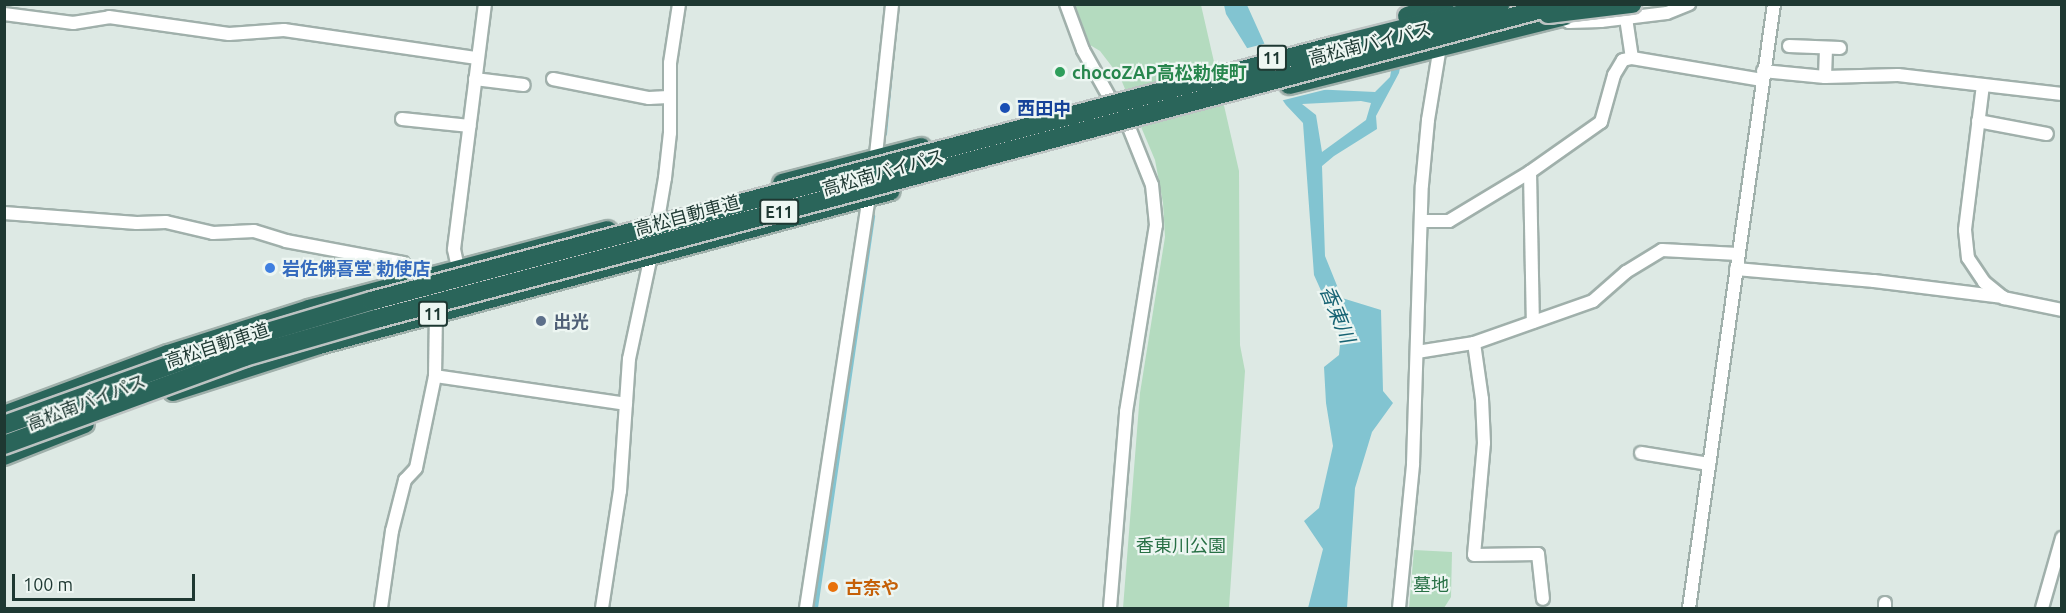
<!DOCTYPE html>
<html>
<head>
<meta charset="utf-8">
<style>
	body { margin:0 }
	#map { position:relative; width:2066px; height:613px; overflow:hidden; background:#dde9e4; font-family:Ubuntu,"Noto Sans JP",sans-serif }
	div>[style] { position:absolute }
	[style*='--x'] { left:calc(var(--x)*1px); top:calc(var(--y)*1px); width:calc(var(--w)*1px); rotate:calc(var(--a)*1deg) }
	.green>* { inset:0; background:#b4dbbf }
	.water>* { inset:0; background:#82c4d1 }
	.pier>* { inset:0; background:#dde9e4 }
	.stream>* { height:4px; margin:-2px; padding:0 2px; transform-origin:2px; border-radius:2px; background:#82c4d1 }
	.roads { filter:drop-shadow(2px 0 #a0b0ab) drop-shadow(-2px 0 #a0b0ab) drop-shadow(0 2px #a0b0ab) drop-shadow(0 -2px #a0b0ab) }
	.minor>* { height:12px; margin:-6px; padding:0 6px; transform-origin:6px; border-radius:6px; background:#fff }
	.highway>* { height:18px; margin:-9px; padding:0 9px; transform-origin:9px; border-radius:9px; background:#2a655a }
	.bridges { filter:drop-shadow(2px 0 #bcc3c2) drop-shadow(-2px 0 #bcc3c2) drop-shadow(0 2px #bcc3c2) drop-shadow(0 -2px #bcc3c2) }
	.highway-bridge>* { height:18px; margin:-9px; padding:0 9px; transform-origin:9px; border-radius:9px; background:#2a655a }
	.dots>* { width:16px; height:16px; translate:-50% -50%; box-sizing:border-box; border:3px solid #edf6f2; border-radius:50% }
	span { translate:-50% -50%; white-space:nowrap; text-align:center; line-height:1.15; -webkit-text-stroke:4.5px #edf6f2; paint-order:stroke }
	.shield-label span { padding:2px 4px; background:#edf6f2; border:2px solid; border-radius:4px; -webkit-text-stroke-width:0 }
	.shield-label { font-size:16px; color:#1e3832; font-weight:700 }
	.street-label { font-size:18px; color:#1e3832 }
	.leisure-label { font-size:18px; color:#27864d; font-weight:700 }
	.left { translate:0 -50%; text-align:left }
	.transit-label { font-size:18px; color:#164399; font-weight:700 }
	.shop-label { font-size:18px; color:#366cbe; font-weight:700 }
	.service-label { font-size:18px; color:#4e5e75; font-weight:700 }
	.park-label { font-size:18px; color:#287045 }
	.food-label { font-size:18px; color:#c56008; font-weight:700 }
	.water-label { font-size:20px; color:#186474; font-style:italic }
	.frame { position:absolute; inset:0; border:6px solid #1e3832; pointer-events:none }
	.scale { position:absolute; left:12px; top:574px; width:183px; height:27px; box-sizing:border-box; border:3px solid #1e3832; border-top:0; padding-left:8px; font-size:18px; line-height:21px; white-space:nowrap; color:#1e3832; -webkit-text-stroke:4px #edf6f2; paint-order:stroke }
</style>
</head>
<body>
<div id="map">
	<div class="green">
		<div style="clip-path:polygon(1075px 5px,1201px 5px,1239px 171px,1240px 345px,1245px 371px,1229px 608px,1123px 608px,1140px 393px,1165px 237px,1163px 203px,1155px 160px,1120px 77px,1100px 51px,1090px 45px)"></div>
		<div style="clip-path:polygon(1414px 550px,1452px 552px,1451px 597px,1444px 608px,1409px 608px)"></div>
	</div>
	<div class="water">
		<div style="clip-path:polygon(evenodd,1224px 5px,1247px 5px,1265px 45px,1290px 88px,1375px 92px,1390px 77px,1403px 5px,1412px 5px,1399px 73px,1376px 116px,1377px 129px,1334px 156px,1322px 166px,1325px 256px,1342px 298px,1381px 310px,1383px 391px,1393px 403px,1372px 432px,1355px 488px,1347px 608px,1308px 608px,1323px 549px,1304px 521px,1319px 508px,1333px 446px,1326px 403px,1324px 367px,1339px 355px,1341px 335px,1314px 275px,1303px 123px,1286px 105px,1247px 48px,1226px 14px,1224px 5px,1361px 101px,1371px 103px,1366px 120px,1322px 152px,1316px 115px,1302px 104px,1361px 101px)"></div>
	</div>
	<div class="pier">
		<div style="clip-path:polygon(1267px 43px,1292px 85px,1332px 88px,1280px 101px,1244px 49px)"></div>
	</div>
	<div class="stream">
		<div style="--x:885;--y:134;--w:93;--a:-84.5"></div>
		<div style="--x:816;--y:608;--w:396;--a:-81.7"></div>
	</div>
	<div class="roads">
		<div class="minor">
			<div style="--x:1066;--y:4;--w:49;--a:69.7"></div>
			<div style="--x:1083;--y:50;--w:57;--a:60.8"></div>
			<div style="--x:4;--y:14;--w:70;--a:7.4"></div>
			<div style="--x:73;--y:23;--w:36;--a:-9"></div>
			<div style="--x:109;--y:17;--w:121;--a:8.1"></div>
			<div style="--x:229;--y:34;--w:55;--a:-4.2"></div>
			<div style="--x:284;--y:30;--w:195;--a:8.3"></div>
			<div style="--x:1558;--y:17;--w:12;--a:24"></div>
			<div style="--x:1569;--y:22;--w:32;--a:-2"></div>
			<div style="--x:1601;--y:21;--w:66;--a:-6.9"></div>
			<div style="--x:1667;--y:13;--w:24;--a:-22"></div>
			<div style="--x:1626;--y:18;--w:40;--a:81.5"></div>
			<div style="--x:1632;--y:58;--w:132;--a:9.6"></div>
			<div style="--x:1789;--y:46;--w:51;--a:2.2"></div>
			<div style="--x:1763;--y:71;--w:62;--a:5.5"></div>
			<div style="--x:1825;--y:77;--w:73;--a:-1.6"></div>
			<div style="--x:1898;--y:75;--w:165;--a:6.6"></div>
			<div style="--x:1825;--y:77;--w:29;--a:-88"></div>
			<div style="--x:475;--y:79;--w:49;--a:7"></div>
			<div style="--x:553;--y:79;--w:98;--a:11.2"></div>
			<div style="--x:649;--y:98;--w:19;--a:-3"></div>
			<div style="--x:1983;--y:85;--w:146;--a:97.1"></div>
			<div style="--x:1965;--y:230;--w:28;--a:84"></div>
			<div style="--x:1968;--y:258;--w:29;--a:56"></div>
			<div style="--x:1984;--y:282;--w:26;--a:39"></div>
			<div style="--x:2004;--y:298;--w:59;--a:11.7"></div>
			<div style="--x:402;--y:119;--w:68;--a:5.9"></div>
			<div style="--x:1978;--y:121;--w:70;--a:10.7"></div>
			<div style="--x:875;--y:164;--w:161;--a:-83.9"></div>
			<div style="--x:1530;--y:172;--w:150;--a:88.9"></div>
			<div style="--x:4;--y:213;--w:133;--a:4.3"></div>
			<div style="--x:137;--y:223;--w:29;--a:-2"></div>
			<div style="--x:166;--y:222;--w:48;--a:13.2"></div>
			<div style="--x:213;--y:233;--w:41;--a:-2.8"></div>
			<div style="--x:254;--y:231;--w:34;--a:17"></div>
			<div style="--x:286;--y:241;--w:119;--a:10.6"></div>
			<div style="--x:403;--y:263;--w:18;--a:71"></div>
			<div style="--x:1421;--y:221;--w:28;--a:0"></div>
			<div style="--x:1449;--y:221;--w:95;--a:-31.2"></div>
			<div style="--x:1530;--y:172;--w:87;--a:-35.2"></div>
			<div style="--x:1601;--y:122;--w:49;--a:-74.5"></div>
			<div style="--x:1614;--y:75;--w:17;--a:-59"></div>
			<div style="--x:1623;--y:60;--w:9;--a:-13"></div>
			<div style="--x:656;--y:231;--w:54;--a:-80.4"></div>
			<div style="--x:665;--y:178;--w:45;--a:-83.7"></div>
			<div style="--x:670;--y:133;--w:70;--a:-90"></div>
			<div style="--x:670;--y:63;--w:60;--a:-81.3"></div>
			<div style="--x:458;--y:268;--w:19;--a:-102"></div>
			<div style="--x:454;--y:249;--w:247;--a:-82.8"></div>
			<div style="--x:1736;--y:269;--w:139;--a:5"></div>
			<div style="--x:1874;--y:281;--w:130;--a:7.1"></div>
			<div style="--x:436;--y:313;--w:63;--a:90.9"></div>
			<div style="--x:435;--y:376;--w:193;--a:8.3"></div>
			<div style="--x:1474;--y:343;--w:57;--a:81.9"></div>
			<div style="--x:1482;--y:399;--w:44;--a:87.4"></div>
			<div style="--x:1484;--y:443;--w:112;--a:95.1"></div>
			<div style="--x:1474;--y:555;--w:64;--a:-0.9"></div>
			<div style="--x:1538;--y:554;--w:45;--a:83.7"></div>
			<div style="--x:1417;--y:352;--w:58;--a:-9"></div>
			<div style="--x:1474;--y:343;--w:126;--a:-19.4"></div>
			<div style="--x:1593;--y:301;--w:44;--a:-41.3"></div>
			<div style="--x:1626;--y:272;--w:42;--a:-31.4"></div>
			<div style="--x:1662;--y:250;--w:76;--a:3"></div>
			<div style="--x:1641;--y:453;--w:69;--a:9.2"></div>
			<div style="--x:381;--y:608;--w:78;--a:-81.9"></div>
			<div style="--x:392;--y:531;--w:53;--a:-75.7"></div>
			<div style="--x:405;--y:480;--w:16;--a:-47"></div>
			<div style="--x:416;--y:468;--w:94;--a:-78.3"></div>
			<div style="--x:602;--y:608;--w:118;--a:-81.3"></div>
			<div style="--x:620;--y:491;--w:132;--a:-86.1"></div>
			<div style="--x:629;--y:359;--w:110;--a:-78"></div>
			<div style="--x:806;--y:608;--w:423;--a:-81.3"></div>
			<div style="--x:1110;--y:608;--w:197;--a:-85.3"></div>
			<div style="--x:1126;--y:412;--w:189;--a:-80.9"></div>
			<div style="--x:1156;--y:225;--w:40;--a:-95.7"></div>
			<div style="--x:1152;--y:185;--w:65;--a:-111.8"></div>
			<div style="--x:1399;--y:608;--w:145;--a:-84.4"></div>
			<div style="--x:1413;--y:464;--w:279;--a:-88.2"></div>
			<div style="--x:1422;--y:185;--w:65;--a:-84.7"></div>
			<div style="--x:1428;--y:120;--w:80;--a:-80.7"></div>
			<div style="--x:1689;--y:608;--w:610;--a:-81.99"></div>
			<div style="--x:1885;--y:608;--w:5;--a:-90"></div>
			<div style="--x:2042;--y:608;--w:73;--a:-74.1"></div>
		</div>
		<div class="highway">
			<div style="--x:1289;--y:85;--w:284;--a:-14"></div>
			<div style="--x:782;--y:183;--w:144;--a:-14.5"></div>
			<div style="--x:173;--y:392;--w:153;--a:-17.8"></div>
			<div style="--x:319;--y:345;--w:592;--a:-15.07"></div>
			<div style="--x:4;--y:415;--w:175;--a:-20.4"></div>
			<div style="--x:168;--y:354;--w:148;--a:-17.7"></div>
			<div style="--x:309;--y:309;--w:309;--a:-14.8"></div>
			<div style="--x:4;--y:456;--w:87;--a:-21.6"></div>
		</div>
	</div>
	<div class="bridges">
		<div class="highway-bridge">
			<div style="--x:1548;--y:14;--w:85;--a:-6.8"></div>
			<div style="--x:1407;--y:16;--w:40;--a:-18"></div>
			<div style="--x:4;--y:425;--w:248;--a:-19.8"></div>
			<div style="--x:237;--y:341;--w:140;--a:-16.6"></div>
			<div style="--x:371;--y:301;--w:995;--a:-14.85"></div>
			<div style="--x:1333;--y:46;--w:173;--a:-14"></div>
			<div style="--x:4;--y:445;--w:256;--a:-20.1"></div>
			<div style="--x:244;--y:357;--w:137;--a:-16.1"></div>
			<div style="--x:376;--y:319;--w:1226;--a:-14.89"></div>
		</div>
	</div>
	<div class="dots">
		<div style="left:1060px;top:72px;background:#2e9e5b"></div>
		<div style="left:1005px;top:108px;background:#1a4fb4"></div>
		<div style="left:270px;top:268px;background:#3f7fe0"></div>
		<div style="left:541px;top:321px;background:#5c6f8a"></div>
		<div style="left:833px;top:587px;background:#e8710a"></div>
	</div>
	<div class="shield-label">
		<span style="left:1272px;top:58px">11</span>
		<span style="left:779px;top:212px">E11</span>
		<span style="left:433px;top:314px">11</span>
	</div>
	<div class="street-label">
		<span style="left:1370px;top:43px;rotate:-14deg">高松南バイパス</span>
		<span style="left:883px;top:172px;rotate:-16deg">高松南バイパス</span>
		<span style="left:687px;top:215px;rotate:-15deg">高松自動車道</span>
		<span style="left:217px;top:345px;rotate:-18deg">高松自動車道</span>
		<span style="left:86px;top:402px;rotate:-21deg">高松南バイパス</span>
	</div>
	<div class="leisure-label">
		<span class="left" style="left:1072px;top:72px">chocoZAP高松勅使町</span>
	</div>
	<div class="transit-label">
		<span class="left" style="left:1017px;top:108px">西田中</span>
	</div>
	<div class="shop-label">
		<span class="left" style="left:282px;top:268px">岩佐佛喜堂 勅使店</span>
	</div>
	<div class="service-label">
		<span class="left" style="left:553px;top:321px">出光</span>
	</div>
	<div class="park-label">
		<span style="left:1181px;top:545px">香東川公園</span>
		<span style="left:1431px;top:584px">墓地</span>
	</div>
	<div class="food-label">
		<span class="left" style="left:845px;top:587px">古奈や</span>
	</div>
	<div class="water-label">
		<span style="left:1338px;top:314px;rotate:68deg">香東川</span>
	</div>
	<div class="frame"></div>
	<div class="scale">100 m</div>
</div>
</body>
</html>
